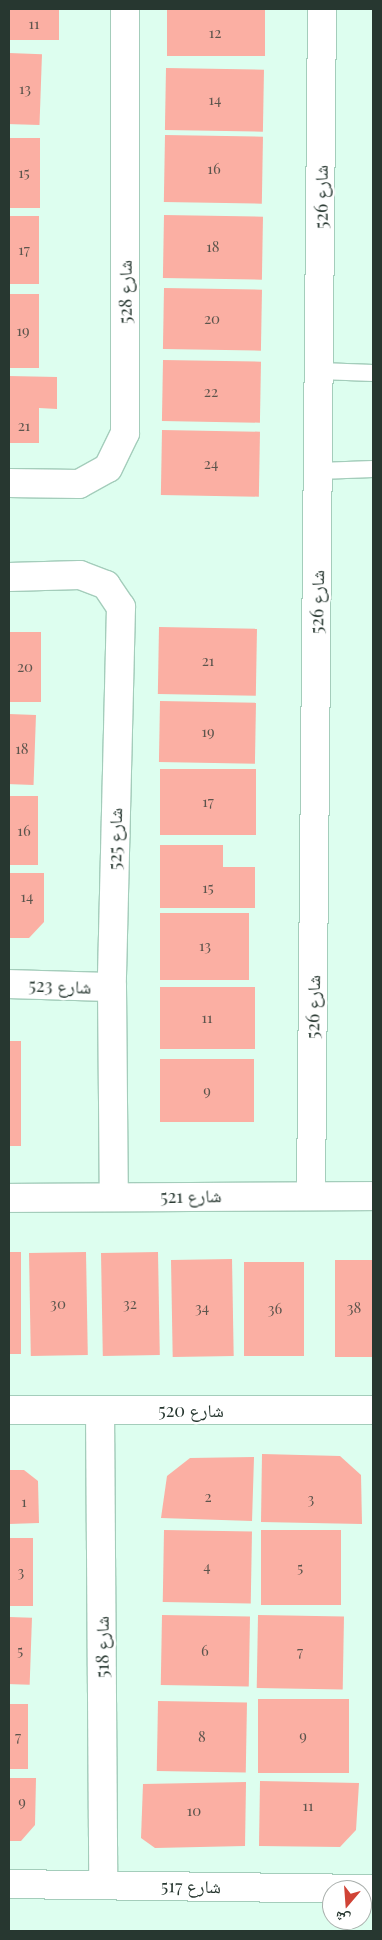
<!DOCTYPE html>
<html>
<head>
<meta charset="utf-8">
<style>
	body { margin:0 }
	#map { position:relative; width:382px; height:1940px; overflow:hidden; background:#ddfeef; font-family:"Playfair Display","Noto Naskh Arabic",serif }
	div>[style] { position:absolute }
	[style*='--x'] { left:calc(var(--x)*1px); top:calc(var(--y)*1px); width:calc(var(--w)*1px); rotate:calc(var(--a)*1deg) }
	.building>* { inset:0; background:#fbafa3; transform-origin:0 0 }
	.roads { filter:drop-shadow(1px 0 #a4cdbb) drop-shadow(-1px 0 #a4cdbb) drop-shadow(0 1px #a4cdbb) drop-shadow(0 -1px #a4cdbb) }
	.service>* { height:16px; margin:-8px; padding:0 8px; transform-origin:8px; border-radius:8px; background:#fff }
	.minor>* { height:28px; margin:-14px; padding:0 14px; transform-origin:14px; border-radius:14px; background:#fff }
	span { translate:-50% -50%; white-space:nowrap; text-align:center; line-height:1.15; -webkit-text-stroke:5px #fff; paint-order:stroke }
	.number-label { font-size:15px; color:#5c554d }
	.number-label span { -webkit-text-stroke-width:0 }
	.street-label { font-size:18px; color:#273730 }
	.frame { position:absolute; inset:0; border:10px solid #273730; pointer-events:none }
	.north { position:absolute; left:322px; top:1880px; width:50px; height:50px; box-sizing:border-box; background:#fff; border:1px solid #a9afac; border-radius:50%; rotate:198deg; font-size:14px; font-weight:700; line-height:20px; text-align:center; color:#273730 }
	.north::after { content:''; display:block; margin:auto; width:18px; height:22px; background:#d04336; clip-path:polygon(50% 0,100% 100%,50% 72%,0 100%) }
</style>
</head>
<body>
<div id="map">
	<div class="building">
		<div style="left:9px;top:9px;width:50px;height:31px"></div>
		<div style="left:167px;top:9px;width:98px;height:47px"></div>
		<div style="left:9px;top:53px;width:33px;height:71px;rotate:2deg"></div>
		<div style="left:166px;top:68px;width:98px;height:62px;rotate:1deg"></div>
		<div style="left:165px;top:135px;width:98px;height:67px;rotate:1deg"></div>
		<div style="left:9px;top:138px;width:31px;height:70px"></div>
		<div style="left:164px;top:215px;width:99px;height:63px;rotate:1deg"></div>
		<div style="left:9px;top:216px;width:30px;height:68px"></div>
		<div style="left:164px;top:288px;width:98px;height:61px;rotate:1deg"></div>
		<div style="left:9px;top:294px;width:30px;height:74px"></div>
		<div style="left:163px;top:360px;width:98px;height:61px;rotate:1deg"></div>
		<div style="clip-path:polygon(9px 376px,57px 377px,57px 409px,39px 408px,39px 443px,9px 443px)"></div>
		<div style="left:162px;top:430px;width:98px;height:65px;rotate:1deg"></div>
		<div style="left:159px;top:627px;width:98px;height:67px;rotate:1deg"></div>
		<div style="left:9px;top:632px;width:32px;height:70px"></div>
		<div style="left:160px;top:701px;width:96px;height:61px;rotate:1deg"></div>
		<div style="left:9px;top:714px;width:27px;height:70px;rotate:2deg"></div>
		<div style="left:160px;top:769px;width:96px;height:66px"></div>
		<div style="left:9px;top:796px;width:29px;height:69px"></div>
		<div style="clip-path:polygon(160px 845px,223px 845px,223px 867px,255px 867px,255px 908px,160px 908px)"></div>
		<div style="clip-path:polygon(9px 873px,44px 873px,44px 922px,29px 938px,9px 938px)"></div>
		<div style="left:160px;top:913px;width:89px;height:67px"></div>
		<div style="left:160px;top:987px;width:95px;height:62px"></div>
		<div style="left:9px;top:1041px;width:12px;height:105px"></div>
		<div style="left:254px;top:1059px;width:63px;height:94px;rotate:90deg"></div>
		<div style="left:9px;top:1252px;width:12px;height:102px"></div>
		<div style="left:86px;top:1252px;width:103px;height:57px;rotate:89deg"></div>
		<div style="left:158px;top:1252px;width:103px;height:57px;rotate:89deg"></div>
		<div style="left:232px;top:1259px;width:97px;height:61px;rotate:89deg"></div>
		<div style="left:335px;top:1260px;width:38px;height:97px"></div>
		<div style="left:244px;top:1262px;width:60px;height:94px"></div>
		<div style="clip-path:polygon(262px 1454px,340px 1456px,361px 1475px,362px 1524px,261px 1522px)"></div>
		<div style="clip-path:polygon(254px 1457px,252px 1521px,161px 1518px,167px 1476px,190px 1458px)"></div>
		<div style="clip-path:polygon(9px 1470px,24px 1470px,38px 1481px,39px 1523px,9px 1524px)"></div>
		<div style="left:164px;top:1530px;width:88px;height:72px;rotate:1deg"></div>
		<div style="left:261px;top:1530px;width:80px;height:75px"></div>
		<div style="left:9px;top:1538px;width:24px;height:68px"></div>
		<div style="left:162px;top:1615px;width:88px;height:70px;rotate:1deg"></div>
		<div style="left:258px;top:1615px;width:86px;height:73px;rotate:1deg"></div>
		<div style="left:9px;top:1617px;width:23px;height:67px;rotate:2deg"></div>
		<div style="left:258px;top:1699px;width:91px;height:74px"></div>
		<div style="left:158px;top:1701px;width:89px;height:70px;rotate:1deg"></div>
		<div style="left:9px;top:1704px;width:19px;height:65px"></div>
		<div style="clip-path:polygon(9px 1778px,36px 1778px,35px 1825px,21px 1841px,9px 1841px)"></div>
		<div style="clip-path:polygon(260px 1781px,359px 1783px,356px 1830px,340px 1847px,259px 1846px)"></div>
		<div style="clip-path:polygon(246px 1782px,245px 1846px,155px 1848px,141px 1838px,143px 1784px)"></div>
	</div>
	<div class="roads">
		<div class="service">
			<div style="--x:320;--y:371;--w:53;--a:2.2"></div>
			<div style="--x:319;--y:471;--w:54;--a:-2.1"></div>
		</div>
		<div class="minor">
			<div style="--x:9;--y:483;--w:70;--a:0.8"></div>
			<div style="--x:79;--y:484;--w:33;--a:-29"></div>
			<div style="--x:108;--y:468;--w:39;--a:-64"></div>
			<div style="--x:125;--y:433;--w:424;--a:-90"></div>
			<div style="--x:9;--y:577;--w:71;--a:-1.6"></div>
			<div style="--x:80;--y:575;--w:28;--a:21"></div>
			<div style="--x:106;--y:585;--w:27;--a:56"></div>
			<div style="--x:121;--y:607;--w:380;--a:91.4"></div>
			<div style="--x:112;--y:987;--w:210;--a:89.5"></div>
			<div style="--x:9;--y:984;--w:103;--a:1.7"></div>
			<div style="--x:311;--y:1195;--w:1186;--a:-89.47"></div>
			<div style="--x:9;--y:1198;--w:364;--a:-0.3"></div>
			<div style="--x:9;--y:1410;--w:364;--a:0"></div>
			<div style="--x:100;--y:1410;--w:474;--a:89.6"></div>
			<div style="--x:9;--y:1884;--w:364;--a:0.8"></div>
		</div>
	</div>
	<div class="number-label">
		<span style="left:34px;top:24px">11</span>
		<span style="left:215px;top:33px">12</span>
		<span style="left:25px;top:89px">13</span>
		<span style="left:215px;top:100px">14</span>
		<span style="left:214px;top:169px">16</span>
		<span style="left:24px;top:173px">15</span>
		<span style="left:213px;top:247px">18</span>
		<span style="left:24px;top:250px">17</span>
		<span style="left:212px;top:319px">20</span>
		<span style="left:23px;top:331px">19</span>
		<span style="left:211px;top:392px">22</span>
		<span style="left:24px;top:426px">21</span>
		<span style="left:211px;top:464px">24</span>
		<span style="left:208px;top:661px">21</span>
		<span style="left:25px;top:667px">20</span>
		<span style="left:208px;top:732px">19</span>
		<span style="left:22px;top:749px">18</span>
		<span style="left:208px;top:802px">17</span>
		<span style="left:24px;top:831px">16</span>
		<span style="left:208px;top:888px">15</span>
		<span style="left:27px;top:897px">14</span>
		<span style="left:205px;top:946px">13</span>
		<span style="left:207px;top:1018px">11</span>
		<span style="left:207px;top:1091px">9</span>
		<span style="left:58px;top:1304px">30</span>
		<span style="left:130px;top:1304px">32</span>
		<span style="left:202px;top:1308px">34</span>
		<span style="left:354px;top:1308px">38</span>
		<span style="left:275px;top:1309px">36</span>
		<span style="left:208px;top:1497px">2</span>
		<span style="left:311px;top:1499px">3</span>
		<span style="left:24px;top:1502px">1</span>
		<span style="left:207px;top:1567px">4</span>
		<span style="left:300px;top:1568px">5</span>
		<span style="left:21px;top:1572px">3</span>
		<span style="left:20px;top:1651px">5</span>
		<span style="left:205px;top:1651px">6</span>
		<span style="left:300px;top:1652px">7</span>
		<span style="left:303px;top:1736px">9</span>
		<span style="left:18px;top:1737px">7</span>
		<span style="left:202px;top:1737px">8</span>
		<span style="left:22px;top:1802px">9</span>
		<span style="left:308px;top:1806px">11</span>
		<span style="left:194px;top:1811px">10</span>
	</div>
	<div class="street-label">
		<span style="left:321px;top:197px;rotate:-90deg">شارع 526</span>
		<span style="left:125px;top:292px;rotate:-90deg">شارع 528</span>
		<span style="left:317px;top:602px;rotate:-89deg">شارع 526</span>
		<span style="left:115px;top:839px;rotate:-89deg">شارع 525</span>
		<span style="left:60px;top:986px;rotate:2deg">شارع 523</span>
		<span style="left:313px;top:1007px;rotate:-89deg">شارع 526</span>
		<span style="left:191px;top:1196px;rotate:-1deg">شارع 521</span>
		<span style="left:191px;top:1410px">شارع 520</span>
		<span style="left:102px;top:1647px;rotate:-90deg">شارع 518</span>
		<span style="left:191px;top:1886px;rotate:1deg">شارع 517</span>
	</div>
	<div class="frame"></div>
	<div class="north">ش</div>
</div>
</body>
</html>
